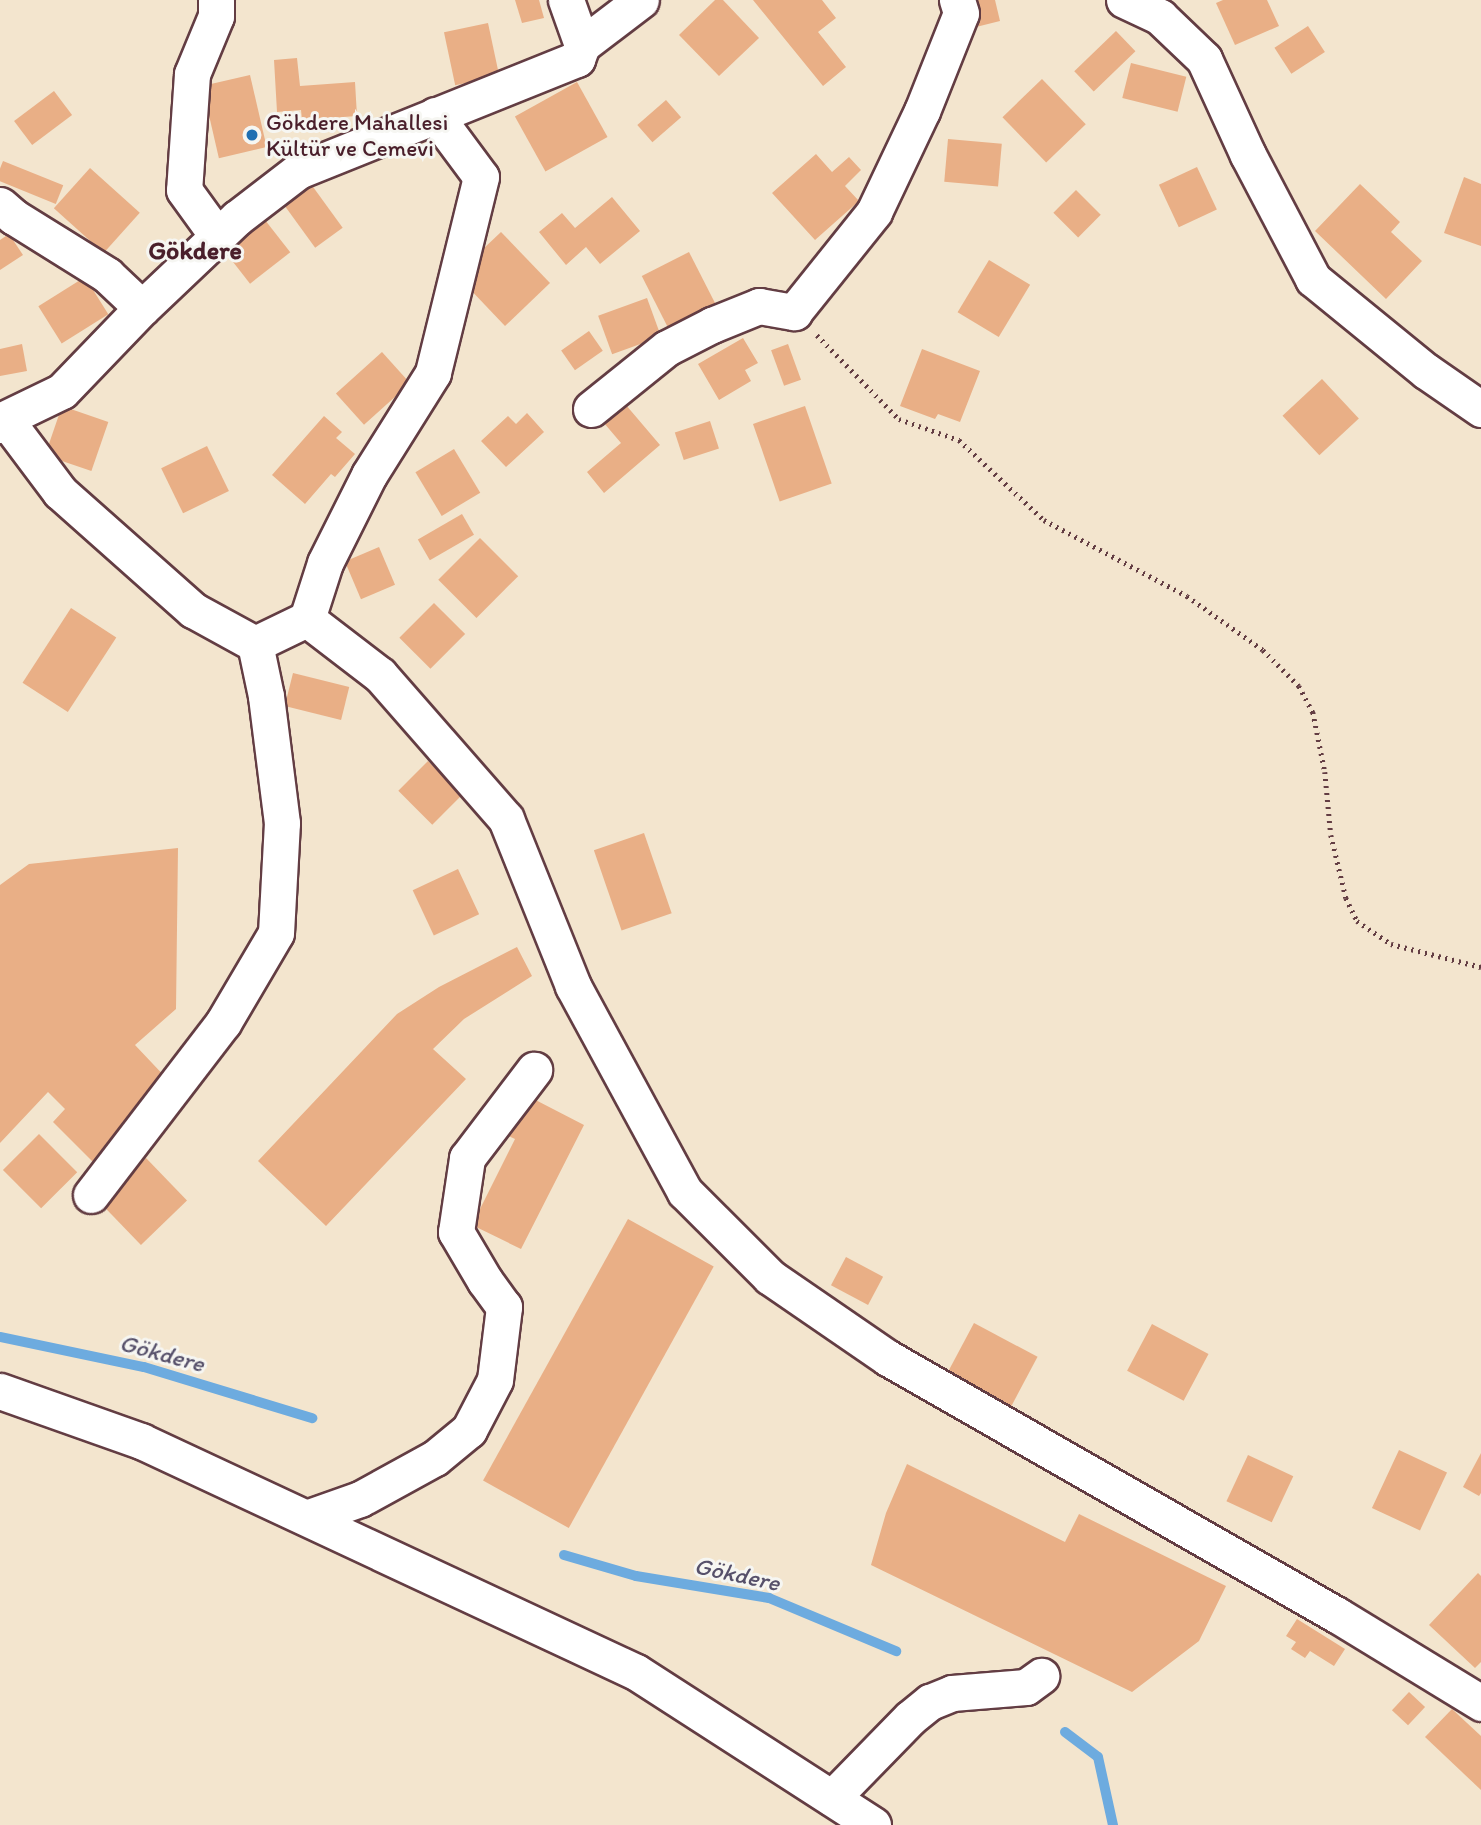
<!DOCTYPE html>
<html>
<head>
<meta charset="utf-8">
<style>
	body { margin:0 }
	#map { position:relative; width:1481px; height:1825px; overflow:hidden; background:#f3e5ce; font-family:Itim,sans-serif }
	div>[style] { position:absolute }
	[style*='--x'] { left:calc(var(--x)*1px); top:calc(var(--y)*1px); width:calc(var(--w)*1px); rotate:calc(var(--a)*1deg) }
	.stream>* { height:10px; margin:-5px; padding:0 5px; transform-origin:5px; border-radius:5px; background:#6dabdf }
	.building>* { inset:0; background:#e9af86; transform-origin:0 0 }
	.path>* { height:4.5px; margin-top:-2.25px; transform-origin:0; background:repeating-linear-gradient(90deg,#633d43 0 2px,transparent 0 7px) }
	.roads { filter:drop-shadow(2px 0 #633d43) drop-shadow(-2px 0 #633d43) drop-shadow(0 2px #633d43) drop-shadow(0 -2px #633d43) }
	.minor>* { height:35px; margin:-17.5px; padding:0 17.5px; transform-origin:17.5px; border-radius:17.5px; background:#fff }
	.dots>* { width:19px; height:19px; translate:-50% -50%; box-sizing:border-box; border:4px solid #f6f6f2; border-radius:50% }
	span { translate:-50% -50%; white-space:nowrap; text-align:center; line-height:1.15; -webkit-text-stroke:6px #f6f6f2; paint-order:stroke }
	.poi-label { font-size:23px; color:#4a1f2b }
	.left { translate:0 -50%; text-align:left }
	.water-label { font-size:24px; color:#56506a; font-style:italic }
	.quarter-label { font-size:26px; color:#4a1f2b; font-weight:700 }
</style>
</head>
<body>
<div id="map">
	<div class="stream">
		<div style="--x:0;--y:1337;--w:147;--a:11.8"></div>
		<div style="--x:144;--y:1367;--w:176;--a:16.9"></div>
		<div style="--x:564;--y:1555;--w:75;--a:16.3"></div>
		<div style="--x:636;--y:1576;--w:135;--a:9.4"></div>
		<div style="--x:769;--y:1598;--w:138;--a:22.7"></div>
		<div style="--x:1065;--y:1732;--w:41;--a:37.1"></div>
		<div style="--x:1098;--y:1757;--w:70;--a:77.6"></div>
	</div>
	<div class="building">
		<div style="clip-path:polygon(515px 0,539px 0,544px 18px,522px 23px)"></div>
		<div style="clip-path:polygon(715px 0,723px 0,759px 38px,719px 76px,679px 35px)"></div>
		<div style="clip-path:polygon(753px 0,822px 0,836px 18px,818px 32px,846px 67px,823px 86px)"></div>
		<div style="clip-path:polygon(965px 0,995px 0,1000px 21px,972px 28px)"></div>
		<div style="clip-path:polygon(1223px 0,1267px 0,1279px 26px,1235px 45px,1216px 3px)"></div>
		<div style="left:488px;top:23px;width:54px;height:45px;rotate:78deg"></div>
		<div style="left:1308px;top:26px;width:31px;height:40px;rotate:57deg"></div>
		<div style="left:1116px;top:31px;width:28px;height:58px;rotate:46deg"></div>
		<div style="clip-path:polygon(297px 58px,300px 86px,355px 82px,357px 116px,302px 120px,301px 110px,277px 112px,274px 60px)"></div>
		<div style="left:1131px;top:63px;width:57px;height:36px;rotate:14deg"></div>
		<div style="left:250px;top:75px;width:74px;height:49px;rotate:77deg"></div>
		<div style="left:1042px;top:79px;width:63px;height:55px;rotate:46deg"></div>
		<div style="left:577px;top:82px;width:63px;height:71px;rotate:61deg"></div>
		<div style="left:54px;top:91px;width:30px;height:50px;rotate:53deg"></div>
		<div style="left:666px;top:100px;width:23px;height:38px;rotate:49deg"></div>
		<div style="left:948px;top:139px;width:54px;height:43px;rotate:5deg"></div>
		<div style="clip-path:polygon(816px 154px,832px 172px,849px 157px,861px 170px,845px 186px,859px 201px,815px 240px,772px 193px)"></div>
		<div style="left:3px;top:161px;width:65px;height:20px;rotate:22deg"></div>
		<div style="left:1197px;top:167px;width:47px;height:42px;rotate:65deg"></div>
		<div style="left:90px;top:168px;width:67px;height:54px;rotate:42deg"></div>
		<div style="clip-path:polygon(1464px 177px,1481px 184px,1481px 246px,1444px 233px)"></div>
		<div style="left:308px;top:180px;width:59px;height:34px;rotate:54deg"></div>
		<div style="clip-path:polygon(1360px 184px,1400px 222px,1391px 232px,1422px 261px,1386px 299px,1315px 231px)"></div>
		<div style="left:1076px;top:190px;width:35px;height:32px;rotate:45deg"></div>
		<div style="clip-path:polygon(612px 197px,640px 231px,600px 264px,586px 247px,566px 265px,539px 232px,562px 213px,575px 228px)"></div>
		<div style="left:265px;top:220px;width:41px;height:51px;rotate:52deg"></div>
		<div style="clip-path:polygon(501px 232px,550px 283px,505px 326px,466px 285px,464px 267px)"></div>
		<div style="clip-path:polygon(9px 234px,23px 255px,0 270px,0 240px)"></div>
		<div style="left:689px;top:252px;width:59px;height:53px;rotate:63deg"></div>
		<div style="left:989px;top:260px;width:48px;height:61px;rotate:31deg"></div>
		<div style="left:85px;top:277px;width:44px;height:55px;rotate:58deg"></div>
		<div style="left:647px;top:298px;width:41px;height:52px;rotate:70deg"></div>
		<div style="left:589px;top:331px;width:24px;height:34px;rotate:55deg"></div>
		<div style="clip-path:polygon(743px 338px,758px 363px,745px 370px,751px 381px,719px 400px,698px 364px)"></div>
		<div style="clip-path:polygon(22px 344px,27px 371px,0 376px,0 349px)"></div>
		<div style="left:788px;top:344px;width:38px;height:18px;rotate:70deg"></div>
		<div style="clip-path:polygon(922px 349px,980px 371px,960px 422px,938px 414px,935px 419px,900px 406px)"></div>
		<div style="left:382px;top:352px;width:42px;height:62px;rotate:48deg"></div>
		<div style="left:1322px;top:379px;width:54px;height:54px;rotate:47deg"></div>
		<div style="clip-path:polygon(620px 398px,660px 445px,604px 493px,587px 472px,621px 443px,598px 416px)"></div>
		<div style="left:62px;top:406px;width:49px;height:52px;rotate:19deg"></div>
		<div style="left:805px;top:406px;width:82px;height:55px;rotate:71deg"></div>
		<div style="clip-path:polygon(527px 413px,544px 432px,506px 467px,481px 441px,508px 416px,516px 424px)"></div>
		<div style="clip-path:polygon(324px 416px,342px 432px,336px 438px,355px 454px,335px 477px,331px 474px,305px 504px,272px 475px)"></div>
		<div style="left:710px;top:421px;width:29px;height:37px;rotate:72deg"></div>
		<div style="left:207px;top:446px;width:50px;height:51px;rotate:64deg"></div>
		<div style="left:454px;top:449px;width:51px;height:45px;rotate:59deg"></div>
		<div style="left:462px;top:514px;width:24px;height:51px;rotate:60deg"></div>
		<div style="left:480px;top:538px;width:54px;height:59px;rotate:45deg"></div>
		<div style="left:379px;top:547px;width:41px;height:37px;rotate:67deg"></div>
		<div style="left:434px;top:603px;width:44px;height:49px;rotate:45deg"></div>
		<div style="left:71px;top:608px;width:54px;height:89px;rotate:33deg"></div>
		<div style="left:293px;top:673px;width:58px;height:34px;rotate:14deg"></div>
		<div style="left:428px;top:761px;width:48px;height:42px;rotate:45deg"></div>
		<div style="left:644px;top:833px;width:85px;height:53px;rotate:71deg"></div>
		<div style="clip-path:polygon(178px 848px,176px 1009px,135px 1045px,170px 1082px,93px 1162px,53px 1122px,65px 1109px,48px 1092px,0 1143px,0 885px,29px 864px)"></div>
		<div style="left:458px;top:869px;width:50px;height:50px;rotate:65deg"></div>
		<div style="clip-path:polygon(517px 947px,532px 976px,464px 1019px,433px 1049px,466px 1079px,326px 1226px,258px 1161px,397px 1014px,439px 987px)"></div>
		<div style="clip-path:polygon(522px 1093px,584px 1125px,521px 1249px,472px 1225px,515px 1139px,502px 1133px)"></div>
		<div style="left:39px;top:1134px;width:54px;height:51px;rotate:45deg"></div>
		<div style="left:146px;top:1158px;width:59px;height:64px;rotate:46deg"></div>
		<div style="left:628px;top:1219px;width:98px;height:299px;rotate:29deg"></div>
		<div style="left:846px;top:1257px;width:42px;height:32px;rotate:28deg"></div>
		<div style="left:974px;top:1323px;width:72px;height:59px;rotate:28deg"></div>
		<div style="left:1152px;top:1324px;width:64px;height:53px;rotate:28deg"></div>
		<div style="left:1399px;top:1450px;width:53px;height:64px;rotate:25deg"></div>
		<div style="clip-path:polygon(1481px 1453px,1481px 1493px,1479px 1496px,1463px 1487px)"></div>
		<div style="left:1248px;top:1455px;width:50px;height:51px;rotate:25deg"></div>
		<div style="clip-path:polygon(907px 1464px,1065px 1542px,1079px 1514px,1226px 1586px,1199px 1641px,1132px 1692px,871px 1565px,886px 1513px)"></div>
		<div style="clip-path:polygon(1478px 1573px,1481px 1576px,1481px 1662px,1475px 1668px,1429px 1625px)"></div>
		<div style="clip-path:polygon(1297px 1619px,1345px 1649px,1334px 1666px,1310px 1651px,1305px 1658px,1291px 1649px,1296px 1642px,1286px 1636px)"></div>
		<div style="left:1409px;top:1692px;width:22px;height:25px;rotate:43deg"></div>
		<div style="clip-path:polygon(1452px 1709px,1481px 1736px,1481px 1790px,1425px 1737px)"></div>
	</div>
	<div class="path">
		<div style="--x:817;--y:335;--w:117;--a:45.7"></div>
		<div style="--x:899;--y:419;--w:64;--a:19.3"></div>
		<div style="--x:959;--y:440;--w:117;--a:43.3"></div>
		<div style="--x:1044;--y:520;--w:162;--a:28"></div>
		<div style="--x:1187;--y:596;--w:93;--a:35.4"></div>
		<div style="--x:1263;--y:650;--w:51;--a:45"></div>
		<div style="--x:1299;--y:686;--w:30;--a:62"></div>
		<div style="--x:1313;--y:712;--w:61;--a:78.7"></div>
		<div style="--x:1325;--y:772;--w:63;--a:84.6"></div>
		<div style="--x:1331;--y:835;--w:65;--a:76.6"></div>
		<div style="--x:1346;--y:898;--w:25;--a:64"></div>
		<div style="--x:1357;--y:921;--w:41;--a:34.1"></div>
		<div style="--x:1391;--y:944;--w:93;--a:14.3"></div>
	</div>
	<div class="roads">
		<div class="minor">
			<div style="--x:216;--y:0;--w:16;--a:90"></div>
			<div style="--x:216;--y:16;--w:63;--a:112.5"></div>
			<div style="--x:192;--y:74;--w:116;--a:93.9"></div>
			<div style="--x:184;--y:190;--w:58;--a:54.1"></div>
			<div style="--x:566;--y:0;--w:48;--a:70.4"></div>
			<div style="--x:1124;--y:0;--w:40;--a:25"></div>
			<div style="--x:1160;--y:17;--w:61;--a:43.7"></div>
			<div style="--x:1204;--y:59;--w:106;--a:65.4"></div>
			<div style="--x:1248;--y:155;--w:140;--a:62.3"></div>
			<div style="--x:1313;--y:279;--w:146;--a:39.2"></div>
			<div style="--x:1426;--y:371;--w:67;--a:34.6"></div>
			<div style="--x:435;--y:115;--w:77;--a:53.4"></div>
			<div style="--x:481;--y:177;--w:202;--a:103.8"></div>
			<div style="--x:433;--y:373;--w:120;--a:122.1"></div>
			<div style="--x:369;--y:475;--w:98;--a:116.6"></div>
			<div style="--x:325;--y:563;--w:59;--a:107.8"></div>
			<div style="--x:307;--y:619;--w:92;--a:37.5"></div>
			<div style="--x:380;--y:675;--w:191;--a:48.8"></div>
			<div style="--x:506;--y:819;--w:180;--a:68.1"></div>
			<div style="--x:573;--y:986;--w:234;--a:61.5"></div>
			<div style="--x:685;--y:1192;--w:120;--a:45"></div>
			<div style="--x:770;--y:1277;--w:143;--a:34.5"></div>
			<div style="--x:888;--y:1358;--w:517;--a:29.79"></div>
			<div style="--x:1337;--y:1615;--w:169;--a:31.4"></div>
			<div style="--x:0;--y:205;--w:18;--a:41"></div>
			<div style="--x:14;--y:217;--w:110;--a:31.9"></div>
			<div style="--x:107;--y:275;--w:48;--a:43.3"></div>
			<div style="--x:591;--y:409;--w:97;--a:-38.8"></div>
			<div style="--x:667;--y:348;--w:51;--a:-27.1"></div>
			<div style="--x:712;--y:325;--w:51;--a:-22"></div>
			<div style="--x:759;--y:306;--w:36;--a:10"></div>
			<div style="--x:794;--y:312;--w:128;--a:-51.3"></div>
			<div style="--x:874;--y:212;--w:112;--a:-64.6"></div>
			<div style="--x:922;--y:111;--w:105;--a:-68.3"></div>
			<div style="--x:961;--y:13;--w:14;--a:-107"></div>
			<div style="--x:0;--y:421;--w:69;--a:-25.8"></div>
			<div style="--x:62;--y:391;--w:115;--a:-46.1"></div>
			<div style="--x:142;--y:308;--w:131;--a:-43.5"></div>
			<div style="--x:237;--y:218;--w:77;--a:-37.6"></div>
			<div style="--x:298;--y:171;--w:301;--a:-21.9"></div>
			<div style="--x:577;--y:59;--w:15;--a:-70"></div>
			<div style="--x:582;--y:45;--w:74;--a:-37.3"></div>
			<div style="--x:0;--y:425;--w:8;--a:-40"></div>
			<div style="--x:6;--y:420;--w:90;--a:53.1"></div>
			<div style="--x:60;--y:492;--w:178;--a:41.6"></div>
			<div style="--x:193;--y:610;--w:71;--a:28.7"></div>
			<div style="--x:255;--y:644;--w:58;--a:-25.7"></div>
			<div style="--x:91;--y:1195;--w:217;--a:-52.5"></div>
			<div style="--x:223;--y:1023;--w:104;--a:-59.5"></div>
			<div style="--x:276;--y:933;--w:110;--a:-86.9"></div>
			<div style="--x:282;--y:823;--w:128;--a:-97.2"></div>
			<div style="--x:266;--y:696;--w:53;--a:-101.9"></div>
			<div style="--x:0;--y:1391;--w:150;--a:19.5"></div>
			<div style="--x:141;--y:1441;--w:546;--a:25.02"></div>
			<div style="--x:636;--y:1672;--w:282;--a:32.8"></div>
			<div style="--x:309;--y:1517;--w:54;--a:-19.4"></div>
			<div style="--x:360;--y:1499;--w:85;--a:-28.7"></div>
			<div style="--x:435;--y:1458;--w:44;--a:-39.5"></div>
			<div style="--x:469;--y:1430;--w:56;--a:-62.5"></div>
			<div style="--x:495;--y:1380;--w:74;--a:-83"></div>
			<div style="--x:504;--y:1307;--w:32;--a:-126"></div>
			<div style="--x:485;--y:1281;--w:57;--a:-120.6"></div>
			<div style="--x:456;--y:1232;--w:75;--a:-81.5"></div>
			<div style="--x:467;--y:1158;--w:111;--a:-52.7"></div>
			<div style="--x:832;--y:1798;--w:112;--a:-45.7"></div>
			<div style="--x:910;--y:1718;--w:26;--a:-39"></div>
			<div style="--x:930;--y:1702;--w:24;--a:-22"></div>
			<div style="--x:952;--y:1693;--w:74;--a:-4.6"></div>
			<div style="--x:1026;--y:1687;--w:19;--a:-36"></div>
		</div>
	</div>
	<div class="dots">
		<div style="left:252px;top:135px;background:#1f6fb2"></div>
	</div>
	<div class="poi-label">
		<span class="left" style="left:266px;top:135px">Gökdere Mahallesi<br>Kültür ve Cemevi</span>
	</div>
	<div class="water-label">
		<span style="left:162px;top:1353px;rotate:15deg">Gökdere</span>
		<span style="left:737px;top:1574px;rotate:12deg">Gökdere</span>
	</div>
	<div class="quarter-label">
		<span style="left:195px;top:251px">Gökdere</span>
	</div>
</div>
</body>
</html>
